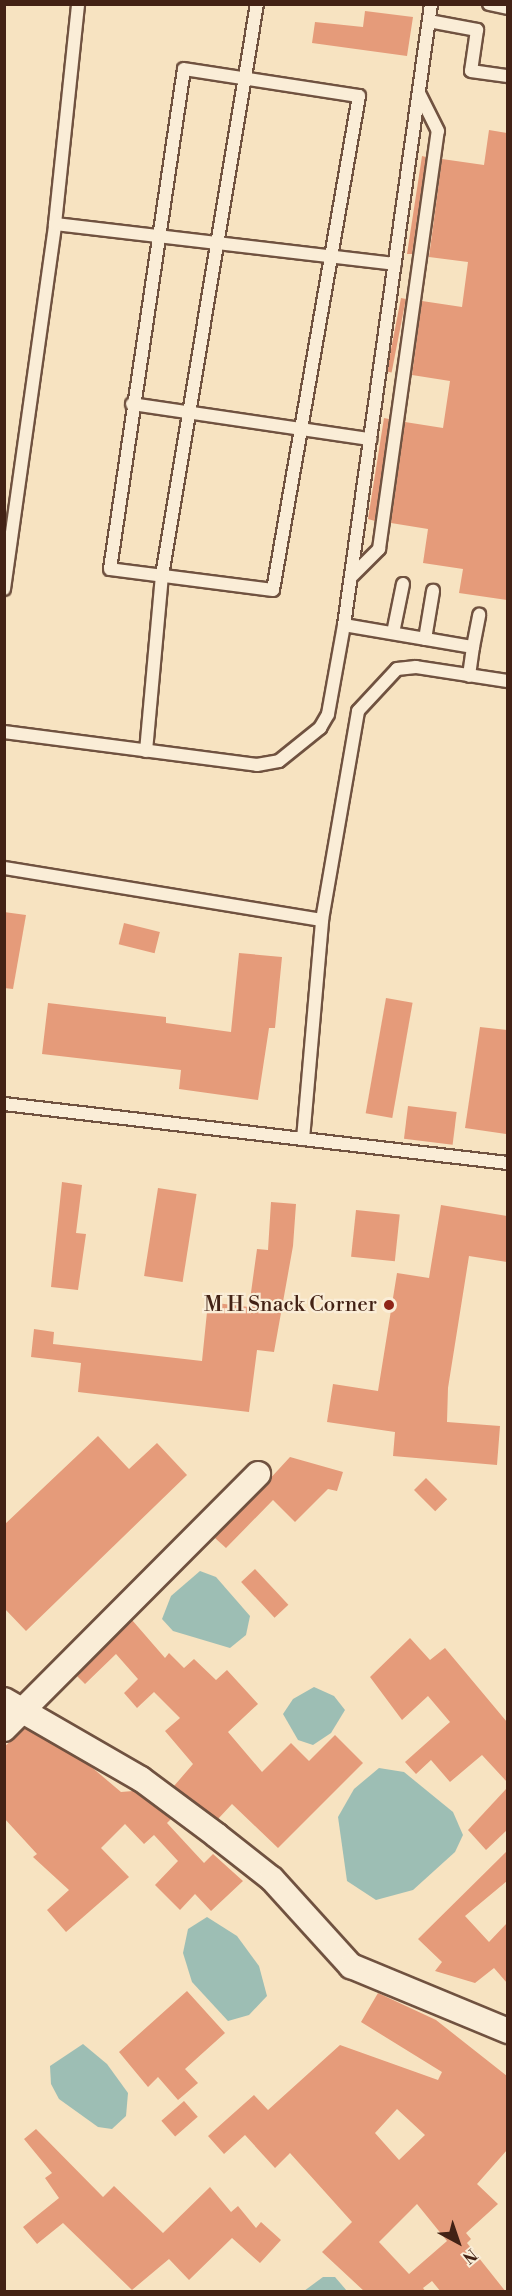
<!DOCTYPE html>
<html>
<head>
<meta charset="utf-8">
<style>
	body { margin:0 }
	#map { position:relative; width:512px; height:2296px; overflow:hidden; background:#f7e3c1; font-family:"Libre Bodoni",serif }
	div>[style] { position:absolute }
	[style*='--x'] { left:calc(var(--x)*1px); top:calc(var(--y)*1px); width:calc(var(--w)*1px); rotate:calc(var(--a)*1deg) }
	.water>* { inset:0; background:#9dbeb4 }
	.building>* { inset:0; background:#e59b7a; transform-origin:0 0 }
	.roads { filter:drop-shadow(2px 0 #705240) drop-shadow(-2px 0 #705240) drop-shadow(0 2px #705240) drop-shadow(0 -2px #705240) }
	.lane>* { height:12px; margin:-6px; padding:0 6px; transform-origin:6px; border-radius:6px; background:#faedd7 }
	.street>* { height:24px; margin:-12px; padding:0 12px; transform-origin:12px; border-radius:12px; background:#faedd7 }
	.dots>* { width:16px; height:16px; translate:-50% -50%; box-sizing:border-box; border:3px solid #faedd7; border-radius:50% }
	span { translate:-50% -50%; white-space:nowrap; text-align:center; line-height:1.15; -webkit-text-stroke:4.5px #faedd7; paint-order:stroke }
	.poi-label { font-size:21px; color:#432215 }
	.right { translate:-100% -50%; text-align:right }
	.frame { position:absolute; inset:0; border:6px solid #432215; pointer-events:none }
	.north { position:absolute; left:428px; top:2212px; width:60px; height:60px; -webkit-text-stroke:4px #faedd7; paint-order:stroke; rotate:140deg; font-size:16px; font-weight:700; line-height:24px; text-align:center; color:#432215 }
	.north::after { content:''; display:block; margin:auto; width:21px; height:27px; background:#432215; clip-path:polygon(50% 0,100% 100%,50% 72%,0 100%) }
</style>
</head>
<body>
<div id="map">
	<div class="water">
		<div style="clip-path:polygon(200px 1571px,216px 1577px,250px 1616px,246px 1635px,230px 1648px,173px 1631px,162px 1619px,171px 1596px)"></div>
		<div style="clip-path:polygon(314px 1687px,334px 1696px,345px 1710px,331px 1733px,313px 1745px,298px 1740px,283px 1714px,293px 1699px)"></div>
		<div style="clip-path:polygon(379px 1768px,404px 1772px,453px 1812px,463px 1835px,455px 1852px,413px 1890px,376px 1900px,347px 1881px,338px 1817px,354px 1789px)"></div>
		<div style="clip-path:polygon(207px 1917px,237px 1936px,259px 1966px,267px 1996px,249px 2015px,228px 2021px,192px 1982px,183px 1953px,188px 1929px)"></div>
		<div style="clip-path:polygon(83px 2044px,107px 2064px,128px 2093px,126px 2116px,112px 2129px,98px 2127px,59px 2099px,51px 2084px,50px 2066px)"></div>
		<div style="clip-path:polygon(323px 2277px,335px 2277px,347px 2291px,304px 2291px)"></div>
	</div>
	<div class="building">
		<div style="clip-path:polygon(365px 11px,413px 17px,407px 56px,312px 43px,315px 22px,363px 27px)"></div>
		<div style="clip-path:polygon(489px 130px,507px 133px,507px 600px,459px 593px,463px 569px,423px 563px,428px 529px,391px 523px,405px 422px,443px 428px,450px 381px,412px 375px,422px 301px,462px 307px,468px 262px,429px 257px,442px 159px,484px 165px)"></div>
		<div style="clip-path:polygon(422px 156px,426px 157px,412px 254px,407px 254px)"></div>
		<div style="left:401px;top:298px;width:5px;height:75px;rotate:11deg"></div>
		<div style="clip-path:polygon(384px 418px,389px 419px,375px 521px,368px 519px)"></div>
		<div style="clip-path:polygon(4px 912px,26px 915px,13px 989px,4px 988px)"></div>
		<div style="left:124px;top:923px;width:37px;height:22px;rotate:14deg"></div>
		<div style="clip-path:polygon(239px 953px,282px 957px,275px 1028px,269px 1028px,258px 1100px,179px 1089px,181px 1070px,42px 1054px,48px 1003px,166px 1017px,166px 1023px,231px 1032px)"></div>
		<div style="left:386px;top:998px;width:27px;height:117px;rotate:10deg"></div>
		<div style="clip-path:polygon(480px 1027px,507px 1030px,506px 1134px,465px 1128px)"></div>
		<div style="left:408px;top:1106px;width:49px;height:33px;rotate:7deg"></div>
		<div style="clip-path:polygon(62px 1182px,82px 1185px,76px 1233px,86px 1234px,78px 1290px,51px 1287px)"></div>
		<div style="left:158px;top:1188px;width:39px;height:89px;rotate:9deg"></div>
		<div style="clip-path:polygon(271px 1202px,296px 1204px,293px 1246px,274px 1352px,257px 1350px,249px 1412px,78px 1392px,81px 1363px,31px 1357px,34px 1329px,54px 1332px,53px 1344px,202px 1361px,208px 1302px,249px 1307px,257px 1249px,268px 1250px)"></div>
		<div style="clip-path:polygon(441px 1205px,507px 1216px,507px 1262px,469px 1256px,448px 1388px,447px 1422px,500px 1426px,497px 1465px,393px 1456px,395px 1432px,327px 1422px,333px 1384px,378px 1391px,397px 1273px,429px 1278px)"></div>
		<div style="left:356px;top:1210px;width:44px;height:47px;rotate:6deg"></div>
		<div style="clip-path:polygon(98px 1436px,129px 1469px,157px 1443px,187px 1475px,26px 1631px,4px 1608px,4px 1525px)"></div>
		<div style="clip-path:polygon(290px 1457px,343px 1472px,337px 1491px,328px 1489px,295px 1522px,273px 1500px,226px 1548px,215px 1538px)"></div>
		<div style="left:426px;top:1478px;width:30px;height:17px;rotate:45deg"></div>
		<div style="left:255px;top:1569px;width:49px;height:19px;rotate:47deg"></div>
		<div style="clip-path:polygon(132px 1620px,165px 1658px,169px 1653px,184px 1668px,194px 1659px,216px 1680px,227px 1670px,258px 1704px,228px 1732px,262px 1772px,291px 1743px,309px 1761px,335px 1735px,363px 1763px,278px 1848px,232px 1804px,218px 1819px,174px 1786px,193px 1764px,165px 1731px,180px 1718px,154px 1692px,137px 1708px,124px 1693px,138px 1679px,116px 1654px,85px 1684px,77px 1676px)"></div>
		<div style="clip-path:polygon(410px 1638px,430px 1660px,445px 1648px,507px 1722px,507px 1782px,482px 1755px,450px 1782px,431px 1760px,416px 1774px,405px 1762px,450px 1722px,428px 1696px,402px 1720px,370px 1677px)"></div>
		<div style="clip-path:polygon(25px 1728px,89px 1765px,121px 1792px,133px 1791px,171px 1819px,167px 1823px,204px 1863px,213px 1854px,243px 1881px,211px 1911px,195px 1894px,180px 1910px,155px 1885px,178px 1861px,154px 1835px,144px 1844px,125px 1824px,101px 1848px,129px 1877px,66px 1932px,47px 1910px,69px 1890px,33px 1857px,37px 1854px,4px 1818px,4px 1747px)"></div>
		<div style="clip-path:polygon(507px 1788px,507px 1830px,486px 1850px,468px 1830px)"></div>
		<div style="clip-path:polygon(507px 1851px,507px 1881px,465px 1916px,489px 1942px,507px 1923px,507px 1983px,494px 1968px,475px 1983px,435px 1971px,442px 1962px,418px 1939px)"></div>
		<div style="clip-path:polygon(187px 1991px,225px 2033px,185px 2069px,198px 2083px,178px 2100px,158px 2077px,148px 2087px,119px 2052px)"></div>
		<div style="clip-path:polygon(evenodd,378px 1993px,436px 2020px,507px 2076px,507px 2150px,477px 2184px,498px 2204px,466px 2233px,471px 2239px,467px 2243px,506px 2292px,441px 2292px,432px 2281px,423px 2288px,426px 2292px,365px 2292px,322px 2252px,352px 2222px,290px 2153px,275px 2168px,245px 2135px,224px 2154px,208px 2136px,254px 2095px,268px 2110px,340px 2045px,438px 2080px,442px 2072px,361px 2022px,378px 1993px,397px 2109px,425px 2135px,399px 2160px,375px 2133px,397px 2109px,378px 1993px,417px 2204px,447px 2241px,409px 2274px,379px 2242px,417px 2204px)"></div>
		<div style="left:184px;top:2101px;width:21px;height:30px;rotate:49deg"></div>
		<div style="clip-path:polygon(36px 2129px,103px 2197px,114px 2186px,163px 2233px,210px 2187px,231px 2212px,238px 2206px,256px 2228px,261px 2222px,281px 2240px,260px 2263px,232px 2238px,189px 2280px,169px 2259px,132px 2290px,63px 2223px,37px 2244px,23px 2227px,59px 2198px,45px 2178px,52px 2173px,24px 2139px)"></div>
	</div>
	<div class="roads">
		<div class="lane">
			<div style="--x:489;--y:4;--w:19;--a:12"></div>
			<div style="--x:429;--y:21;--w:49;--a:10.6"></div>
			<div style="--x:477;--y:30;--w:41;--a:98.3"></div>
			<div style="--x:471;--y:71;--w:37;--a:8"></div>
			<div style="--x:184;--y:69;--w:177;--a:8.8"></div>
			<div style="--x:359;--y:96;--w:501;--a:99.88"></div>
			<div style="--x:273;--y:590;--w:164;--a:-172.7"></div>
			<div style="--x:110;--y:569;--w:505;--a:-81.58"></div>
			<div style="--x:55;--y:224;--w:342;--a:6.7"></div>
			<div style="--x:132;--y:404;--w:241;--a:8.4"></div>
			<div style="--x:351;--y:577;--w:40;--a:-45"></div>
			<div style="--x:379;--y:549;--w:422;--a:-82"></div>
			<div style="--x:438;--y:131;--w:42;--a:-116.6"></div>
			<div style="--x:4;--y:589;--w:369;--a:-82"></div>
			<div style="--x:55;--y:224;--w:221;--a:-84"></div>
			<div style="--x:344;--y:625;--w:131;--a:9.7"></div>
			<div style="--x:473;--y:647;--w:29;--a:98"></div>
			<div style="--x:393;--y:633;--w:50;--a:-78.5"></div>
			<div style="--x:425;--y:639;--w:49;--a:-80.5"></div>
			<div style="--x:473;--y:647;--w:33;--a:-79"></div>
			<div style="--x:4;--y:732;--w:255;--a:7.4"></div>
			<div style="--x:257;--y:765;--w:22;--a:-10"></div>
			<div style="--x:279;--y:761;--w:53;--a:-38.8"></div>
			<div style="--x:320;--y:728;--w:16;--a:-60"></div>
			<div style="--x:328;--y:714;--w:90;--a:-79.8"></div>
			<div style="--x:344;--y:625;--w:627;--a:-82.02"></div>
			<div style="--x:146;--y:751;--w:176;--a:-84.8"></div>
			<div style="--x:162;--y:576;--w:580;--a:-80.57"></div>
			<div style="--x:4;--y:868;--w:322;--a:9.3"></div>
			<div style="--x:4;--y:1104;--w:507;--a:6.68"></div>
			<div style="--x:303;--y:1139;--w:220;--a:-85"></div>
			<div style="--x:322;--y:920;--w:212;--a:-80.2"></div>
			<div style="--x:358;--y:711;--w:57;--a:-47.1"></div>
			<div style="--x:397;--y:669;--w:19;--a:-6"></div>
			<div style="--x:416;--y:667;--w:93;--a:8.7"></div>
		</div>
		<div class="street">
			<div style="--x:4;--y:1700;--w:158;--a:30"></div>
			<div style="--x:141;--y:1779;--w:94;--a:36.7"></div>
			<div style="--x:216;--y:1835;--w:71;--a:38.2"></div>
			<div style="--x:272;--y:1879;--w:118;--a:47.8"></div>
			<div style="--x:351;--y:1966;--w:170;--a:22.5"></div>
			<div style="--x:4;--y:1729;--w:360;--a:-45.1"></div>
		</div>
	</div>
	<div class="dots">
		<div style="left:389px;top:1305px;background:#8f2418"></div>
	</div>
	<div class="poi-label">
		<span class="right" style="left:377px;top:1305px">M H Snack Corner</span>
	</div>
	<div class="frame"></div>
	<div class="north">N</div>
</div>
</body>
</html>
